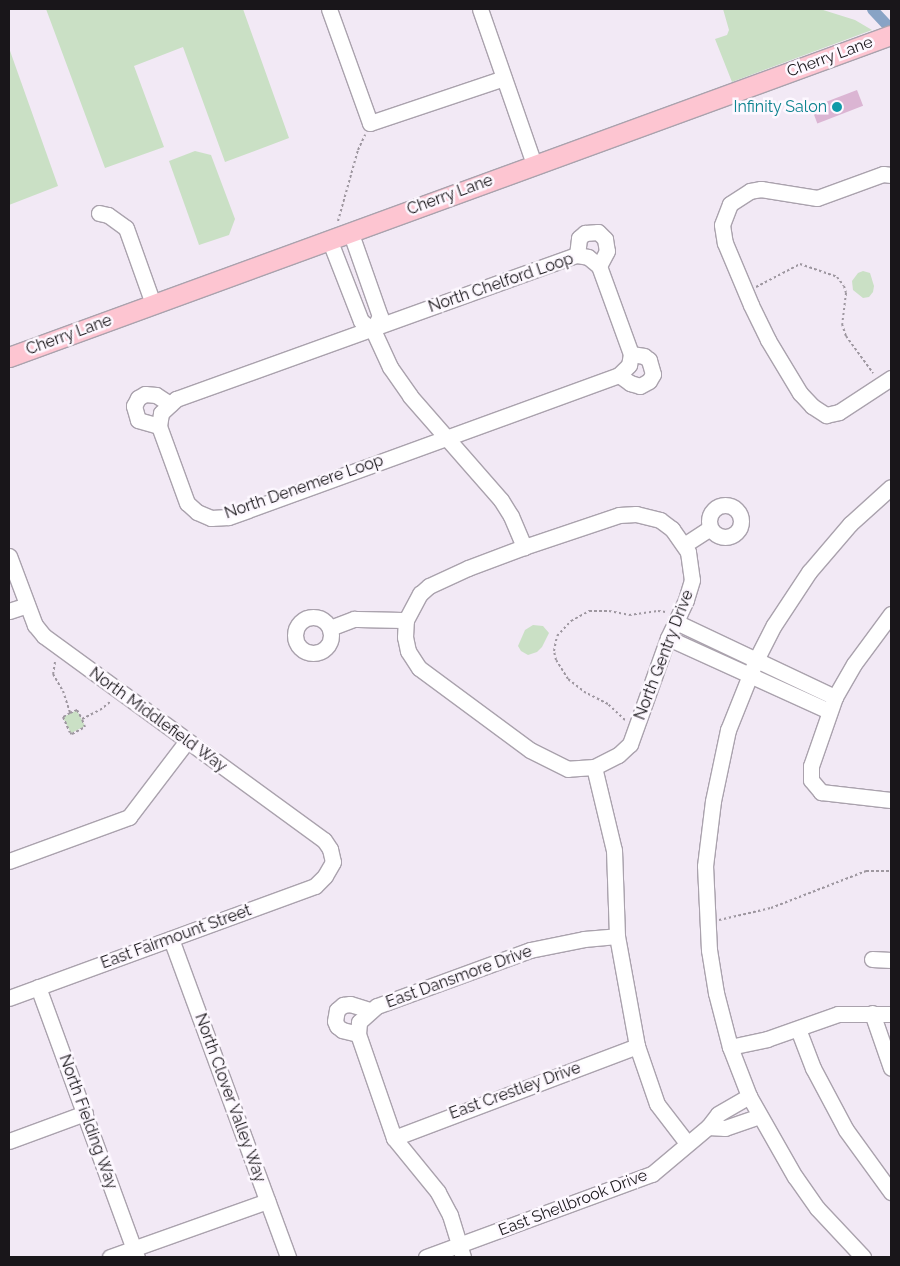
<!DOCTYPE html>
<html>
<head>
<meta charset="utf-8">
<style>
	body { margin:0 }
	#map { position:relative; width:900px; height:1266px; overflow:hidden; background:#f2e9f5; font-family:Raleway,sans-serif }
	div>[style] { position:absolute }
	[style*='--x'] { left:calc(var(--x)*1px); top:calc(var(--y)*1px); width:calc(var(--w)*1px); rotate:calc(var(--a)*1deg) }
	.green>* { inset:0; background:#cae0c5; transform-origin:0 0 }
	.canal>* { height:11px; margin:-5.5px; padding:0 5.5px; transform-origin:5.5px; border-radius:5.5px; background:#88a3c5 }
	.building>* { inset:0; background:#dbb5d3; transform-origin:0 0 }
	.path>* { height:2px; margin-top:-1px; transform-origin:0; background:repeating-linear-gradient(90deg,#9e97a0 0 2.5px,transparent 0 5px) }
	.roads { filter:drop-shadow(1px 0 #aaa2ad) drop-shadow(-1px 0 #aaa2ad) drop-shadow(0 1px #aaa2ad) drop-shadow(0 -1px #aaa2ad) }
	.minor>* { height:15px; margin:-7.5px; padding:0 7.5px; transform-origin:7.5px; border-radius:7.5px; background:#fff }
	.minor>.ring { margin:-7.5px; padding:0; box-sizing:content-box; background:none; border:15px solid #fff; border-radius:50% }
	.major>* { height:19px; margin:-9.5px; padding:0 9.5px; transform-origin:9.5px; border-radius:9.5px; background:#fdc5d1 }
	.dots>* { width:14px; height:14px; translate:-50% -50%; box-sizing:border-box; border:2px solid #fdf8ff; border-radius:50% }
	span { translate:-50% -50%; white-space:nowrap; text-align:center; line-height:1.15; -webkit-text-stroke:5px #fdf8ff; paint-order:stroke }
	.street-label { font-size:16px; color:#19161a }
	.culture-label { font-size:16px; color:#0d838f }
	.right { translate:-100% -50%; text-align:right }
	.frame { position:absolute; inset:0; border:10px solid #19161a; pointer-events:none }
</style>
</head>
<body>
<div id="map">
	<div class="green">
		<div style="clip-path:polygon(46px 9px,243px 9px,289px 138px,225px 162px,183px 47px,134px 66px,164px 147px,105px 168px)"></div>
		<div style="clip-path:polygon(723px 9px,820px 9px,855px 20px,872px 30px,732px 82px,715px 39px,727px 35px,729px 30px)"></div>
		<div style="clip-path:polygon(9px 48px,58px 186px,9px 205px)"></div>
		<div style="clip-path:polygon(195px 151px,211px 155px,235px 219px,229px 235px,199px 245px,169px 161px)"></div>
		<div style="clip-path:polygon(863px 271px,870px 273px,874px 286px,873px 292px,869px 297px,863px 298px,853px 290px,852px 281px,858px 273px)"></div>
		<div style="clip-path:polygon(533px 625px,543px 626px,549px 633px,542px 647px,537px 652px,528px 655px,521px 651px,518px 646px,525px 630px)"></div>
		<div style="left:77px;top:710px;width:18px;height:16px;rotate:63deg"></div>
	</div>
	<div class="canal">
		<div style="--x:872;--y:9;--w:23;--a:47"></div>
	</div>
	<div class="building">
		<div style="left:857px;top:90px;width:17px;height:49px;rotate:69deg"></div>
	</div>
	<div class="path">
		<div style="--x:338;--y:221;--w:74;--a:-74.3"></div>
		<div style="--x:358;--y:150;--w:17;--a:-65"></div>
		<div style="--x:756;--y:287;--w:50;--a:-27.6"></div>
		<div style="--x:800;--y:264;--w:39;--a:19"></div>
		<div style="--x:837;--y:277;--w:11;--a:52"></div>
		<div style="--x:844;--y:286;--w:7;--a:74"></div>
		<div style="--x:846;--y:293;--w:31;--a:97"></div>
		<div style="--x:842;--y:324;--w:13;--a:72"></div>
		<div style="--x:846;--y:336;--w:46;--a:53.9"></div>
		<div style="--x:55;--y:662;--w:12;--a:99"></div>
		<div style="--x:53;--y:674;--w:20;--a:60"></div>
		<div style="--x:63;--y:691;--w:23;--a:72"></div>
		<div style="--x:70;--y:713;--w:8;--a:150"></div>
		<div style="--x:63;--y:717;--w:17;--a:66"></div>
		<div style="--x:70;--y:733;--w:2;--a:27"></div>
		<div style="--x:72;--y:734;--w:15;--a:-28"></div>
		<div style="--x:85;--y:727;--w:9;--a:-111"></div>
		<div style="--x:70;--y:713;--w:8;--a:-23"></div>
		<div style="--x:77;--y:710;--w:10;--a:61"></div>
		<div style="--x:82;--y:719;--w:20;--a:-27"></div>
		<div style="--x:100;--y:710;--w:14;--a:-39"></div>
		<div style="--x:625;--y:720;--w:23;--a:-137"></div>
		<div style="--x:608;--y:704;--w:25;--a:-153"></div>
		<div style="--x:586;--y:693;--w:23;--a:-142"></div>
		<div style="--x:568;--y:679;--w:22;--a:-122"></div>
		<div style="--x:556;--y:660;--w:9;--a:-103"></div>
		<div style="--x:554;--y:651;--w:15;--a:-79"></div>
		<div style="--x:557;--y:636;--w:21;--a:-47"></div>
		<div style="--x:571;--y:621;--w:21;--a:-29"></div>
		<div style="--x:589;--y:611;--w:20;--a:0"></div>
		<div style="--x:609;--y:611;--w:20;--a:11"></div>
		<div style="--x:629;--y:615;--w:29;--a:-8"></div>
		<div style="--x:658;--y:611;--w:8;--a:7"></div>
		<div style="--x:719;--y:920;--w:53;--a:-13"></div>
		<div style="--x:771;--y:908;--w:102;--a:-21.3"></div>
		<div style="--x:866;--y:871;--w:25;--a:0"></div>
	</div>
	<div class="roads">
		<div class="minor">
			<div style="--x:329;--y:9;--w:121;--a:70.2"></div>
			<div style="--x:370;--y:123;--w:141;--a:-18.6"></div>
			<div style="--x:480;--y:9;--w:164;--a:70.8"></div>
			<div style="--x:891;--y:175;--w:8;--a:-173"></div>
			<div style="--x:883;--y:174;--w:70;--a:160"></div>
			<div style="--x:817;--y:198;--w:57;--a:-170.9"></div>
			<div style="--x:761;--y:189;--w:11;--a:170"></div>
			<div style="--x:750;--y:191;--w:24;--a:147"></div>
			<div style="--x:730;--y:204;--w:22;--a:111"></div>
			<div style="--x:722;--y:225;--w:18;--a:81"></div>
			<div style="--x:725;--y:243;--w:67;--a:67.2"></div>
			<div style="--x:751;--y:305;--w:39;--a:64"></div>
			<div style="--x:768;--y:340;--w:62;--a:58.9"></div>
			<div style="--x:800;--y:393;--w:18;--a:47"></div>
			<div style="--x:812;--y:406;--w:17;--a:33"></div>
			<div style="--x:826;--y:415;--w:13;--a:-13"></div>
			<div style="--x:839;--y:412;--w:62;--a:-33.2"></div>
			<div style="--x:99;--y:213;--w:9;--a:13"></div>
			<div style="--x:108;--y:215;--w:22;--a:36"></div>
			<div style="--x:126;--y:228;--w:81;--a:70.4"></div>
			<div style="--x:350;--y:231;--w:90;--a:70.6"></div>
			<div style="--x:380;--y:316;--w:16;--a:117"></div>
			<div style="--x:329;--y:239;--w:88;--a:68.7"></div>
			<div style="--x:361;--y:321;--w:15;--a:37"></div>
			<div style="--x:373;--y:330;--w:41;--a:65.3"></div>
			<div style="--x:390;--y:367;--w:35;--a:55"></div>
			<div style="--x:410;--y:396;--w:138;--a:48.8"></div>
			<div style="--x:501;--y:500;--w:19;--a:58"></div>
			<div style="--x:511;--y:516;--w:34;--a:67"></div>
			<div style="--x:577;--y:255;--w:11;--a:10"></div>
			<div style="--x:588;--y:257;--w:14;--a:39"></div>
			<div style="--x:599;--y:266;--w:94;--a:70"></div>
			<div style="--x:631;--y:354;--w:11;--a:100"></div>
			<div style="--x:629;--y:365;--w:14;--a:135"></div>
			<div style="--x:619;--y:375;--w:416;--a:160"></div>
			<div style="--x:228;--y:517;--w:17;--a:177"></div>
			<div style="--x:211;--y:518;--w:15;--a:-157"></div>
			<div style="--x:197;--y:512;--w:13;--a:-138"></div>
			<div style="--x:187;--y:503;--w:82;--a:-110"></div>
			<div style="--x:159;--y:426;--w:13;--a:-81"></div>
			<div style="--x:161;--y:413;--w:21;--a:-43"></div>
			<div style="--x:176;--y:399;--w:426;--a:-19.8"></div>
			<div style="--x:577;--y:255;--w:17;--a:-83"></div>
			<div style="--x:579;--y:238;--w:8;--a:-40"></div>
			<div style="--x:585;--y:233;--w:13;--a:-4"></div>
			<div style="--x:598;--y:232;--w:10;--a:45"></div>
			<div style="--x:605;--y:239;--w:12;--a:81"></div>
			<div style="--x:607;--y:251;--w:17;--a:118"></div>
			<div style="--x:619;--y:375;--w:14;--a:36"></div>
			<div style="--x:630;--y:383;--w:10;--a:17"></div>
			<div style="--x:640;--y:386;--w:10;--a:-29"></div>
			<div style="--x:649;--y:381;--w:8;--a:-60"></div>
			<div style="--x:653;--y:374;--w:15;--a:-106"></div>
			<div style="--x:649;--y:360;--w:6;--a:-141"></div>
			<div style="--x:644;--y:356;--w:13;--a:-171"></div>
			<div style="--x:159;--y:426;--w:22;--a:-164"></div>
			<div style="--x:138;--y:420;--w:15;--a:-106"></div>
			<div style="--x:134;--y:406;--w:9;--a:-63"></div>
			<div style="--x:138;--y:398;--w:8;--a:-30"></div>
			<div style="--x:145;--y:394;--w:11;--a:5"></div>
			<div style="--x:156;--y:395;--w:17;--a:33"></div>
			<div class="ring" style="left:709px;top:505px;width:17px;height:17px"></div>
			<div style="--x:636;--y:514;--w:25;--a:14"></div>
			<div style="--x:660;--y:520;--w:15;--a:37"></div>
			<div style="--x:672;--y:529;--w:28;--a:55"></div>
			<div style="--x:688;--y:552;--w:28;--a:82"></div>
			<div style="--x:692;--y:580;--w:21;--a:107"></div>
			<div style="--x:686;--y:600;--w:42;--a:115.3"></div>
			<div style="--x:668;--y:638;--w:113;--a:109.7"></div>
			<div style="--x:630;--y:744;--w:16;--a:137"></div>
			<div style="--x:618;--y:755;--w:27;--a:153"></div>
			<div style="--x:594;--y:767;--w:26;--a:176"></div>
			<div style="--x:568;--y:769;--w:42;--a:-153.4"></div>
			<div style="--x:530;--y:750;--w:138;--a:-143.5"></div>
			<div style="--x:419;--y:668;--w:20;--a:-123"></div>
			<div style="--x:408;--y:651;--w:14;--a:-102"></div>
			<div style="--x:405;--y:637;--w:17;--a:-87"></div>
			<div style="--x:406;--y:620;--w:30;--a:-62"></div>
			<div style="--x:420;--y:594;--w:12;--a:-42"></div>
			<div style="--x:429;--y:586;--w:43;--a:-24.8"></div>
			<div style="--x:468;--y:568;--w:60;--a:-20.6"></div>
			<div style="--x:524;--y:547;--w:100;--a:-18.6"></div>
			<div style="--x:619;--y:515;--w:17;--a:-3"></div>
			<div style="--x:684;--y:545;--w:31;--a:-33"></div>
			<div style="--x:9;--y:556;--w:74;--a:69.4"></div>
			<div style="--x:35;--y:625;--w:14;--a:51"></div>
			<div style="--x:44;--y:636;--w:346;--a:36.1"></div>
			<div style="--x:324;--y:840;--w:11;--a:56"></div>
			<div style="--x:330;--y:849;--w:13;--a:77"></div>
			<div style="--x:333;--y:862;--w:16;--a:120"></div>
			<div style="--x:325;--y:876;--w:14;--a:135"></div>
			<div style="--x:315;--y:886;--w:326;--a:159.9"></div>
			<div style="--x:9;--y:611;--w:19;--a:-18"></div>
			<div style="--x:891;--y:614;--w:62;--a:126.5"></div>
			<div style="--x:854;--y:664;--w:38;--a:120"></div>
			<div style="--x:835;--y:697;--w:73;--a:109.2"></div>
			<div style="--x:811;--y:766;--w:14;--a:90"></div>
			<div style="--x:811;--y:780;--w:16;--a:50"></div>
			<div style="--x:821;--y:792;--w:70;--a:6.5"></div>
			<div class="ring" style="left:295px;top:617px;width:21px;height:21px"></div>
			<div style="--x:676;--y:622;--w:176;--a:25.3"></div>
			<div style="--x:330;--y:628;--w:26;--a:-21"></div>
			<div style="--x:354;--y:619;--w:52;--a:1.1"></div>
			<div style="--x:668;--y:638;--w:177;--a:24.4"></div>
			<div style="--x:594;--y:767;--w:85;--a:76.5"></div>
			<div style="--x:614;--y:850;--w:86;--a:88"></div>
			<div style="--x:617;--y:936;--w:112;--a:79.7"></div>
			<div style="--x:637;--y:1046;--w:61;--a:71"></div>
			<div style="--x:657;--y:1104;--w:49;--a:52.4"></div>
			<div style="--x:9;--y:861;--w:128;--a:-20.1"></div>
			<div style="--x:129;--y:817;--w:96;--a:-52.7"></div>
			<div style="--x:171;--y:939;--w:339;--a:69.8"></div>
			<div style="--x:872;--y:959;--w:19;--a:3"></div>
			<div style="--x:38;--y:987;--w:288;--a:69.9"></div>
			<div style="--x:872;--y:1013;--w:58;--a:70.9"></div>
			<div style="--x:798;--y:1029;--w:42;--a:69"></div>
			<div style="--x:813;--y:1068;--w:70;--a:62"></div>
			<div style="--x:846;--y:1130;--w:77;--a:54"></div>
			<div style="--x:358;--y:1034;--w:16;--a:-166"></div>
			<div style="--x:342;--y:1030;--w:6;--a:-141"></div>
			<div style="--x:337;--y:1026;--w:5;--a:-112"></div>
			<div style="--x:335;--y:1021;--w:11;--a:-80"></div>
			<div style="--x:337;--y:1010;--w:8;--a:-40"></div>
			<div style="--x:343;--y:1005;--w:7;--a:-8"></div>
			<div style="--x:350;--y:1004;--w:21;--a:17"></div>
			<div style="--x:730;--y:1047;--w:38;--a:-12"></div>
			<div style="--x:767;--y:1039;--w:75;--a:-19.4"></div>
			<div style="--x:838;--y:1014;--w:53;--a:0"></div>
			<div style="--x:708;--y:1127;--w:17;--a:3"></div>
			<div style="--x:725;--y:1128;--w:36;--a:-19"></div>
			<div style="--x:394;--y:1138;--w:260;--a:-20.7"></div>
			<div style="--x:9;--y:1141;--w:81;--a:-20.2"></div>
			<div style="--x:110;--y:1257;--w:167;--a:-19.6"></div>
			<div style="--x:426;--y:1257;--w:241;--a:-20.2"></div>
			<div style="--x:652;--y:1174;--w:73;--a:-40"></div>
			<div style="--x:708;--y:1127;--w:16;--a:-52"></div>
			<div style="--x:718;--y:1114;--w:36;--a:-30"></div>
			<div style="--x:463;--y:1257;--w:44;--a:-107.2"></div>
			<div style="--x:450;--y:1215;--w:26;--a:-118"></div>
			<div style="--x:438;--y:1192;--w:70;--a:-129.2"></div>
			<div style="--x:394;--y:1138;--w:110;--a:-109.1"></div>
			<div style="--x:358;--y:1034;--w:12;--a:-85"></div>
			<div style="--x:359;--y:1022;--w:24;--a:-42"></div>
			<div style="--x:377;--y:1006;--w:163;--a:-20.1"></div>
			<div style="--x:530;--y:950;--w:55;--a:-11.5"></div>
			<div style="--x:584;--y:939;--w:33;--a:-5"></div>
			<div style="--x:863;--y:1257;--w:67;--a:-133.2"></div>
			<div style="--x:817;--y:1208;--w:38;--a:-125"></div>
			<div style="--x:795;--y:1177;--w:93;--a:-119.6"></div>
			<div style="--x:749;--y:1096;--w:53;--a:-111.2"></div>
			<div style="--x:730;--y:1047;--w:56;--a:-104.5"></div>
			<div style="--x:716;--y:993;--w:44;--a:-99.2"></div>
			<div style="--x:709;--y:950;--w:84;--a:-92.7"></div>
			<div style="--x:705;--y:866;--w:65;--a:-83"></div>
			<div style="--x:713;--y:801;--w:73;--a:-78.1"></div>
			<div style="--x:728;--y:730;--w:75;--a:-68.2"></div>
			<div style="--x:756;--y:660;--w:39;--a:-63"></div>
			<div style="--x:774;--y:625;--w:64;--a:-56.6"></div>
			<div style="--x:809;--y:572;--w:63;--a:-49.5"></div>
			<div style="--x:850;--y:524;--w:55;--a:-42.1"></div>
		</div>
		<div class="major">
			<div style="--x:9;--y:357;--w:939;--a:-20.06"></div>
		</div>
	</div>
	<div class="dots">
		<div style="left:837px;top:107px;background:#0f9aa8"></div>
	</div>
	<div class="street-label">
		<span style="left:830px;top:57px;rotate:-20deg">Cherry Lane</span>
		<span style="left:450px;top:195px;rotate:-20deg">Cherry Lane</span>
		<span style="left:501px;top:283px;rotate:-19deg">North Chelford Loop</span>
		<span style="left:69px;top:335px;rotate:-20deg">Cherry Lane</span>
		<span style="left:304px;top:487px;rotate:-19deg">North Denemere Loop</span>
		<span style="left:664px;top:655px;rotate:-69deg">North Gentry Drive</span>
		<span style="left:158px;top:720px;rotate:36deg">North Middlefield Way</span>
		<span style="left:176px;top:937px;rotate:-20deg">East Fairmount Street</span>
		<span style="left:459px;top:977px;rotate:-20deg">East Dansmore Drive</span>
		<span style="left:515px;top:1091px;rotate:-20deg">East Crestley Drive</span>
		<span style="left:230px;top:1098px;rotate:70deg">North Clover Valley Way</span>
		<span style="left:88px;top:1122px;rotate:70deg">North Fielding Way</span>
		<span style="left:573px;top:1203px;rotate:-21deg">East Shellbrook Drive</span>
	</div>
	<div class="culture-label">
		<span class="right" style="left:827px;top:107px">Infinity Salon</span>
	</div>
	<div class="frame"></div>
</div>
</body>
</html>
